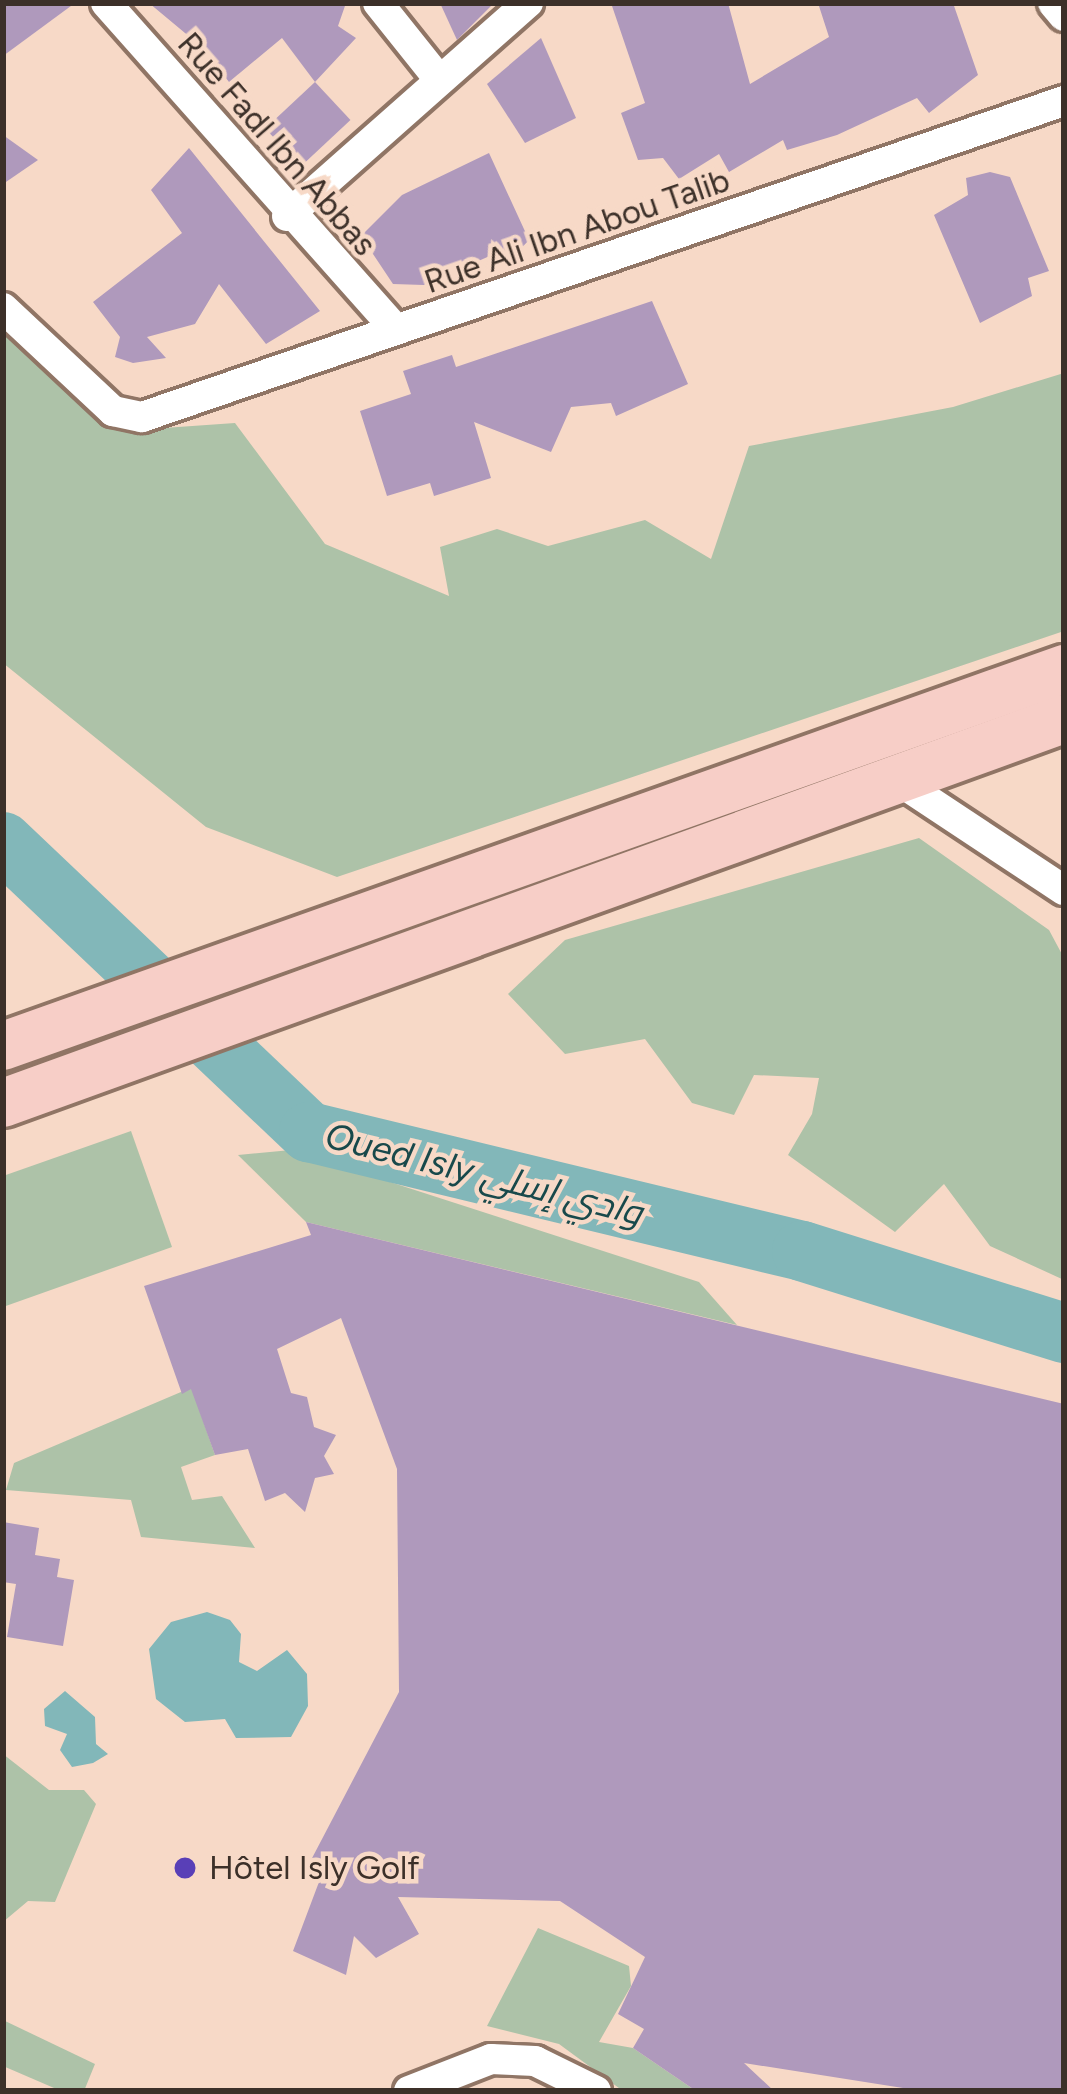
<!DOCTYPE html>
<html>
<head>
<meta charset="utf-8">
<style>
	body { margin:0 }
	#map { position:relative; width:1067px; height:2094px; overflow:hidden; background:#f7d9c7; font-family:Figtree,Cairo,sans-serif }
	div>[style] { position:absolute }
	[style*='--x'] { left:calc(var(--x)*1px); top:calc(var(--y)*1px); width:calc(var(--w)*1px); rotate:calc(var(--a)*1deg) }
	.green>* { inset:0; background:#adc2a8 }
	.water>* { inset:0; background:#82b7b9 }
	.river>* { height:60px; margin:-30px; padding:0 30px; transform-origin:30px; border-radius:30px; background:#82b7b9 }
	.building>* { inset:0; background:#af99bc; transform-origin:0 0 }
	.roads { filter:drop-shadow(3px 0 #907565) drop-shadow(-3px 0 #907565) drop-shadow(0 3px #907565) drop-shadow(0 -3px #907565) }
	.street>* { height:30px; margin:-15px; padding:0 15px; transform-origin:15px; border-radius:15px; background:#fff }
	.primary>* { height:48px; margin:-24px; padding:0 24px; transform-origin:24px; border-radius:24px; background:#f7cec7 }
	.dots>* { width:33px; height:33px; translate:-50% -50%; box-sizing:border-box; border:6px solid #f7d9c7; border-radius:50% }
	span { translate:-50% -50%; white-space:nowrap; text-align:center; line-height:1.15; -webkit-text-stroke:9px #f7d9c7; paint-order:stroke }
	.street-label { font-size:33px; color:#3c3029 }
	.poi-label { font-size:33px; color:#3c3029 }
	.left { translate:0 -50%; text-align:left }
	.water-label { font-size:36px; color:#18494b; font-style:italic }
	.frame { position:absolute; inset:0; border:6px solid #3c3029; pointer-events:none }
</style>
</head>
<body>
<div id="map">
	<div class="green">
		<div style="clip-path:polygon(3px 326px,121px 431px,235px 423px,325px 544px,449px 596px,440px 547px,497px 529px,548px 546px,645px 520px,711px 559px,749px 446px,953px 407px,1064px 373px,1064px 631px,337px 877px,206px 827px,3px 663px)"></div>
		<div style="clip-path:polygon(919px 838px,1049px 930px,1064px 958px,1064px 1280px,990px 1246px,944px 1184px,895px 1232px,788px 1155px,812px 1114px,819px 1078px,754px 1075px,734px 1115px,692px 1103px,645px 1039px,565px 1054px,508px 994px,565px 940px)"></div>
		<div style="clip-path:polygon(131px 1131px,172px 1247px,3px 1307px,3px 1176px)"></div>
		<div style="clip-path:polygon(291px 1150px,699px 1282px,737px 1325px,306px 1222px,238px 1155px)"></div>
		<div style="clip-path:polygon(228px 1372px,199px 1409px,215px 1455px,181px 1467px,192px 1500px,222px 1496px,255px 1548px,141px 1537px,131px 1500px,6px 1490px,14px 1463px)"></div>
		<div style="clip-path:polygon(3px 1754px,49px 1790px,84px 1790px,96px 1804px,55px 1902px,28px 1901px,3px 1922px)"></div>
		<div style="clip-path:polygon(538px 1928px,629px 1966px,631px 1986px,599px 2042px,633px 2048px,696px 2091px,623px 2091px,559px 2044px,487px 2026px)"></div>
		<div style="clip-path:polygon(3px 2020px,95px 2064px,84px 2091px,61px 2091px,3px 2066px)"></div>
	</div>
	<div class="water">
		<div style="clip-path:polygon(207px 1612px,230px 1620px,241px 1634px,239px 1662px,257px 1671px,287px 1650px,307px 1674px,308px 1706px,291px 1737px,236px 1738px,225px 1719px,185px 1722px,156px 1699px,149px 1649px,171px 1622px)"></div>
		<div style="clip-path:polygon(65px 1691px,95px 1717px,96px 1744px,108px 1754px,93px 1763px,72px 1767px,60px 1750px,67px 1734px,45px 1726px,44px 1709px)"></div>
	</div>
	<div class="river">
		<div style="--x:3;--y:842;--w:422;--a:43.5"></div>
		<div style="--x:309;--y:1132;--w:507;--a:13.57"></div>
		<div style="--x:802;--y:1251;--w:275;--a:17.4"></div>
	</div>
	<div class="building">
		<div style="clip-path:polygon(3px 3px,75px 3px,3px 56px)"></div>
		<div style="clip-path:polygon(149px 3px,346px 3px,338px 26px,356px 38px,315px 82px,282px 38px,229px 82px,203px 48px)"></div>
		<div style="clip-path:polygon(440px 3px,494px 3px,457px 40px)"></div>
		<div style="clip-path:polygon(611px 3px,728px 3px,750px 84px,829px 37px,818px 3px,953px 3px,978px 75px,929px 113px,917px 98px,837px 135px,787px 150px,783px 140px,729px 172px,719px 154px,679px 179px,663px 158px,638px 160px,621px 113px,645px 103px)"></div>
		<div style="clip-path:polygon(541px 38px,576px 118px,525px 143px,487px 84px)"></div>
		<div style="left:315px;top:82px;width:52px;height:68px;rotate:47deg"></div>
		<div style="clip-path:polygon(3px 135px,38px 160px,3px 184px)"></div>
		<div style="clip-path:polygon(189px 148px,320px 311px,266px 344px,219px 284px,195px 324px,147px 337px,166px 358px,133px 363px,115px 357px,120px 337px,93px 302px,182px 233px,151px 190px)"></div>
		<div style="clip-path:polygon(489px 153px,529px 240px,512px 258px,501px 251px,424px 285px,393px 284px,361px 236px,402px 195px)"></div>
		<div style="clip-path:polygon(990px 172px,1010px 177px,1049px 271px,1028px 278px,1032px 296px,980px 323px,934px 215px,968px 195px,966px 178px)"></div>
		<div style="clip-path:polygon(652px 301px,688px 384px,616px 416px,611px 403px,571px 407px,551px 452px,474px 422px,491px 478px,434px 496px,430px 483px,387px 496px,360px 411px,411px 394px,403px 371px,452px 355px,456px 367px)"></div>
		<div style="clip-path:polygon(306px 1222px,1064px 1404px,1064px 2091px,922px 2091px,744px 2063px,774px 2091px,696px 2091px,633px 2048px,644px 2029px,618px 2014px,645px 1957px,560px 1901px,398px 1897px,419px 1934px,376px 1958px,354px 1936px,346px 1975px,293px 1951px,325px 1866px,310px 1862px,399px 1692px,397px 1469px,341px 1318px,277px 1349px,291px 1393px,307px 1397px,314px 1427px,336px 1435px,324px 1456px,334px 1474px,315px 1478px,305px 1512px,285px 1493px,265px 1501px,248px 1449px,215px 1455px,191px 1389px,182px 1394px,144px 1286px,311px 1235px)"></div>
		<div style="clip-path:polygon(3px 1522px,39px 1528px,35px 1555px,60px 1559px,57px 1577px,74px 1580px,63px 1646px,7px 1637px,16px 1584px,3px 1582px)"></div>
	</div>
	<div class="roads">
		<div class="street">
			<div style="--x:106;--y:3;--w:437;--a:48.4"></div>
			<div style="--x:378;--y:3;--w:95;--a:51.4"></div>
			<div style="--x:1053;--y:3;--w:17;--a:50"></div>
			<div style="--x:287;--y:216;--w:322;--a:-41.5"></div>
			<div style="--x:3;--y:308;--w:151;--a:43.1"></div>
			<div style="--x:113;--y:411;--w:30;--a:12"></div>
			<div style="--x:142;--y:417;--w:975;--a:-18.92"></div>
			<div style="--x:896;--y:779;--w:201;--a:33.5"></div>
			<div style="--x:409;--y:2091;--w:88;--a:-21.3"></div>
			<div style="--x:491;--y:2059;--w:44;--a:2.6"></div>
			<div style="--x:535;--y:2061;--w:68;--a:26.2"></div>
		</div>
		<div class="primary">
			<div style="--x:3;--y:1046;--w:1126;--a:-19.56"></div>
			<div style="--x:3;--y:1103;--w:1128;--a:-19.9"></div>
		</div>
	</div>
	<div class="dots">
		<div style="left:185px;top:1868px;background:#593fb7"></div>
	</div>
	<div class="street-label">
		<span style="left:277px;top:144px;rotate:49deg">Rue Fadl Ibn Abbas</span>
		<span style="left:577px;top:231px;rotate:-19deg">Rue Ali Ibn Abou Talib</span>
	</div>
	<div class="poi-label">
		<span class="left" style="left:209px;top:1868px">Hôtel Isly Golf</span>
	</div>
	<div class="water-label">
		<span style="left:484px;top:1174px;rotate:14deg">Oued Isly وادي إسلي</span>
	</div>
	<div class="frame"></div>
</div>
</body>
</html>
